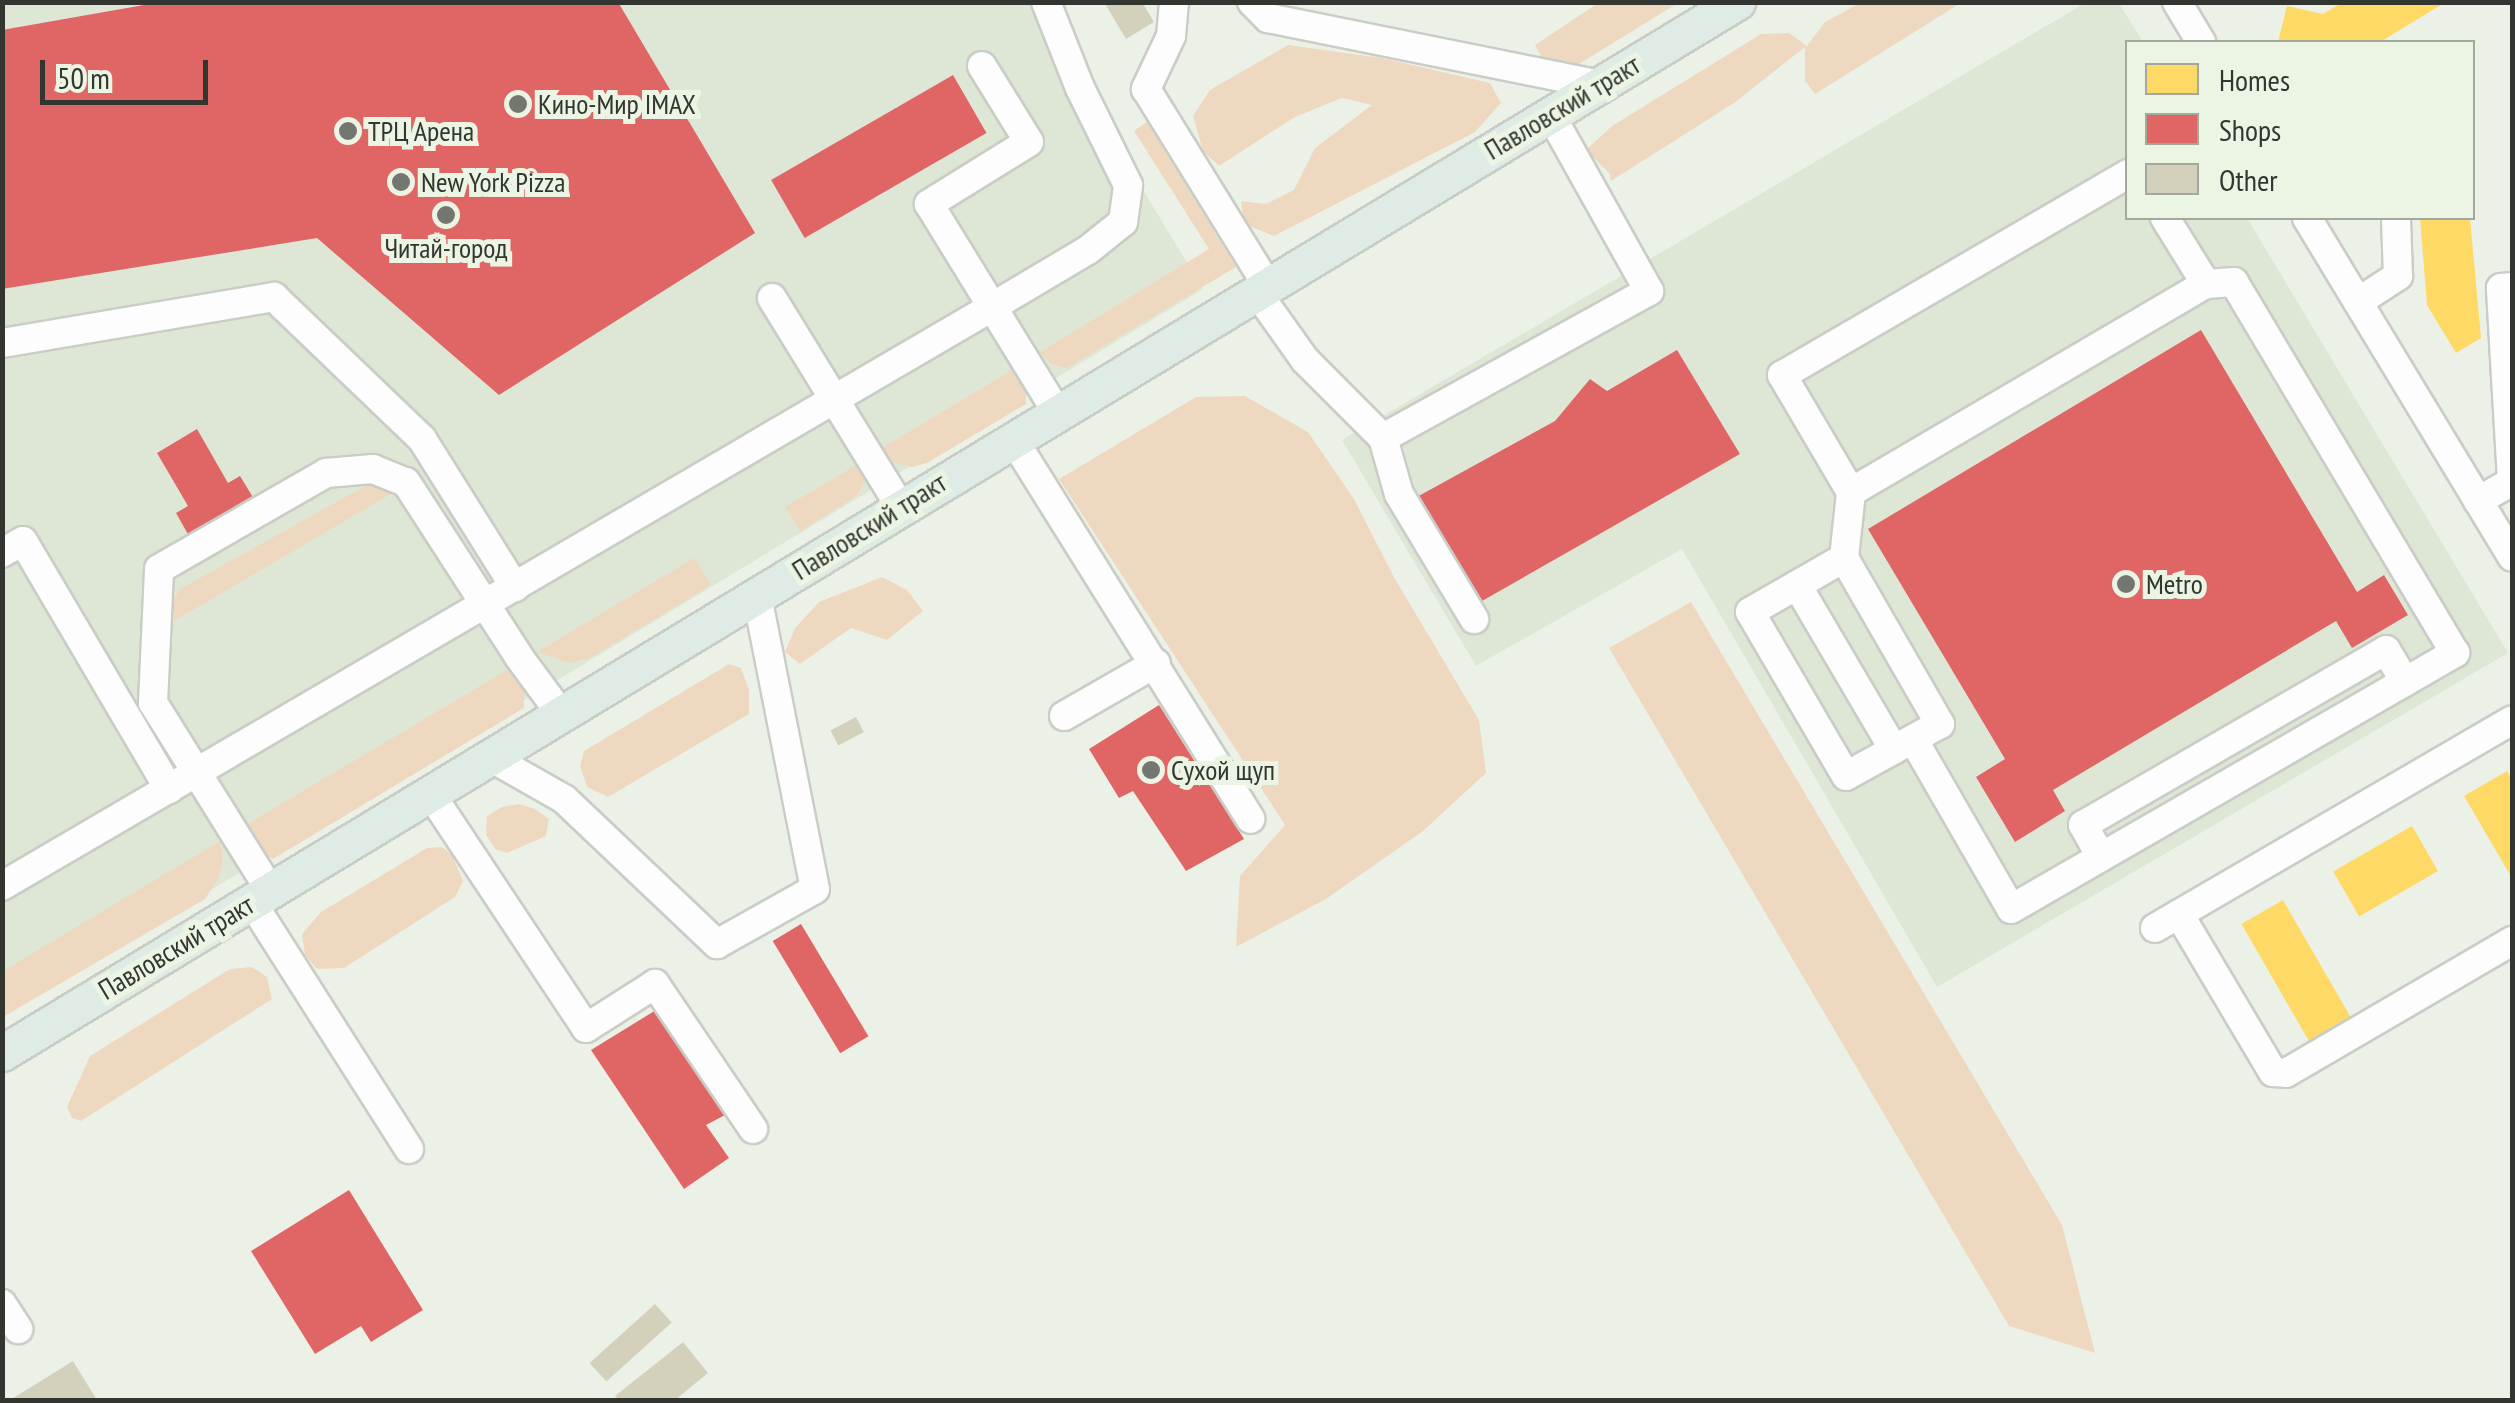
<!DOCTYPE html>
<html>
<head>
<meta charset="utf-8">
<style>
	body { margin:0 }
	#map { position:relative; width:2515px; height:1403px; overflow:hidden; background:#ecf1e8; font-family:"PT Sans Narrow",sans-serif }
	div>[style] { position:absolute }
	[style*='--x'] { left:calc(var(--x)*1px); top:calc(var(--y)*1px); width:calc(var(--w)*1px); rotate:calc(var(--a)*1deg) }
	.built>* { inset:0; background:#dee7d6 }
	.green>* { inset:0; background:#eed9c0 }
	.homes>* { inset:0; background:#ffd966; transform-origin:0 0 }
	.shops>* { inset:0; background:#e06666; transform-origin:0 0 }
	.building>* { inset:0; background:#d3d1bc; transform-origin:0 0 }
	.roads { filter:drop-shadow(2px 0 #c9cdc6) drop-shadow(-2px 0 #c9cdc6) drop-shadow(0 2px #c9cdc6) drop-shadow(0 -2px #c9cdc6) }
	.minor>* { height:28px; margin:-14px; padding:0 14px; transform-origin:14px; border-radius:14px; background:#fcfdfc }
	.major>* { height:35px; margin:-17.5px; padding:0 17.5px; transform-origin:17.5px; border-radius:17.5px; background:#dfece6 }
	.dots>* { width:28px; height:28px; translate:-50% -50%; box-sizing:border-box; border:5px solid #ecf5e4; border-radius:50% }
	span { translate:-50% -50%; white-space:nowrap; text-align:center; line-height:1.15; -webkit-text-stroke:10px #ecf5e4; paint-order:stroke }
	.poi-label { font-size:28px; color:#333630 }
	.left { translate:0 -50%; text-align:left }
	.street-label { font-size:28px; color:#333630 }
	.frame { position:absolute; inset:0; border:5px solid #333630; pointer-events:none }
	.legend { position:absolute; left:2125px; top:40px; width:350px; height:180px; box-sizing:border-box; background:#ecf5e4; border:2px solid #a2a99c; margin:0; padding:12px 18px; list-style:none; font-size:30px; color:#333630 }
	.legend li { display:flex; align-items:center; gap:20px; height:50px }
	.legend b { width:50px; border:2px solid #a2a99c }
	.scale { position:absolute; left:40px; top:60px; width:168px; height:45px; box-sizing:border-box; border:5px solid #333630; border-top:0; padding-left:12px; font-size:30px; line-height:35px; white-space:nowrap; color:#333630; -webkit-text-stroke:8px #ecf5e4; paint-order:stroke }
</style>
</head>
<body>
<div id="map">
	<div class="built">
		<div style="clip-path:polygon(3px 3px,1030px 3px,1203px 289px,3px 1016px)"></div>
		<div style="clip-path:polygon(2085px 3px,2119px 3px,2143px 42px,2128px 42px,2128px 218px,2247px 218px,2508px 653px,1937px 987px,1682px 549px,1476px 666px,1342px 440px)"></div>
	</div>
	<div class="green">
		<div style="clip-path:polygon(1598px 3px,1678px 3px,1579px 64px,1544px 63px,1535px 45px)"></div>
		<div style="clip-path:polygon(1860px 3px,1961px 3px,1815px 94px,1805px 81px,1805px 47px,1734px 103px,1611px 181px,1610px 174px,1586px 150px,1612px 126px,1761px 34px,1789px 33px,1807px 46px,1825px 22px)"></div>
		<div style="clip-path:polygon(1288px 45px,1382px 58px,1490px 83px,1501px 103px,1475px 132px,1274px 236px,1244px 224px,1241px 201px,1266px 204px,1294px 190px,1315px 148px,1372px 105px,1342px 98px,1295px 117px,1219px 166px,1203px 151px,1193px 116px,1210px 90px)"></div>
		<div style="clip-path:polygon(1147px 122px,1236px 267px,1067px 368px,1051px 364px,1040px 352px,1209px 249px,1134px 131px)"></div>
		<div style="clip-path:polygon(1012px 370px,1026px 391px,1026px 404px,927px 463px,912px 467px,888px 461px,880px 449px)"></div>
		<div style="clip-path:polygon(1245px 396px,1308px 432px,1354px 499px,1395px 579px,1479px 720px,1486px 773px,1423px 831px,1326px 899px,1236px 947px,1240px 876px,1285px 825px,1059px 479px,1196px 397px)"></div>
		<div style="clip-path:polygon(860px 463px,867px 475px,857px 496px,800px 531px,785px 507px)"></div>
		<div style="clip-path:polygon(374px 481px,396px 491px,169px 624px,171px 603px,180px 589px)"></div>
		<div style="clip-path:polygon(694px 558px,711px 585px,590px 658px,569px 663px,537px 652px)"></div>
		<div style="clip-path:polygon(882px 577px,907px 590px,923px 611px,887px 640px,851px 628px,800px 664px,785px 652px,795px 628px,819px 602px)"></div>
		<div style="clip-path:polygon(1691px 602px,2062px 1225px,2095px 1353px,2009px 1326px,1609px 648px)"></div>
		<div style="clip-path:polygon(729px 664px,741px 668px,749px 690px,749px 714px,608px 797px,587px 787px,580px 766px,584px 751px)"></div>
		<div style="clip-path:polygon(512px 667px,524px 692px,524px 708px,273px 859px,260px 853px,244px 826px)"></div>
		<div style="clip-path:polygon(519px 804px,535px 809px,549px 819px,546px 836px,507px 853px,495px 849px,486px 835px,487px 816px,502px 807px)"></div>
		<div style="clip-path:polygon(220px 841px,223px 860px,218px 879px,205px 899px,3px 1017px,3px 971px)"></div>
		<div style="clip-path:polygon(442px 847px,452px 855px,463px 881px,455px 897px,344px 968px,317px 969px,305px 955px,302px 934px,321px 912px,427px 848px)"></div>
		<div style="clip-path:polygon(252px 967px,267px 977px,272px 999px,81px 1121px,72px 1118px,67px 1107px,90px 1056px,230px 969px)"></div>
	</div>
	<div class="homes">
		<div style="clip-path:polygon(2343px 2px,2446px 2px,2380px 42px,2278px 42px,2287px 6px,2323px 14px)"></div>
		<div style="clip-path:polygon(2420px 218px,2470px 218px,2481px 338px,2456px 353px,2427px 305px)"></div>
		<div style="clip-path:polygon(2507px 771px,2512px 780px,2512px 878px,2464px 796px)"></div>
		<div style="left:2412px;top:826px;width:52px;height:91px;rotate:60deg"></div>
		<div style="left:2283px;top:900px;width:137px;height:48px;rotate:60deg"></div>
	</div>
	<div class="shops">
		<div style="clip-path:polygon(161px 2px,618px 2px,755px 233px,499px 395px,317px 238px,2px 289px,2px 30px)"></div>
		<div style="left:953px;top:75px;width:67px;height:210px;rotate:60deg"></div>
		<div style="clip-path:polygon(2201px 330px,2357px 592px,2384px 575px,2408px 615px,2352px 648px,2336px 621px,2053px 790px,2065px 811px,2015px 842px,1976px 777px,2005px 759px,1868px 529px)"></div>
		<div style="clip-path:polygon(1677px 350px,1740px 454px,1475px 605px,1415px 498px,1555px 421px,1590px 379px,1607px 391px)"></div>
		<div style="clip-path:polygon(197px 429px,228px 483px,240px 476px,254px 499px,189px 536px,176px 513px,188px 506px,157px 453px)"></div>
		<div style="clip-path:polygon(1159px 705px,1244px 839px,1186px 871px,1133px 791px,1119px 798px,1089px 749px)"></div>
		<div style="left:801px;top:924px;width:131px;height:33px;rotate:59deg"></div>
		<div style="clip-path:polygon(656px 1010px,725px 1115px,706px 1125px,729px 1158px,684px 1189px,591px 1050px)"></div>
		<div style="clip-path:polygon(349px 1190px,423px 1310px,371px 1342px,361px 1326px,315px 1354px,251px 1251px)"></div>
	</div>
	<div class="building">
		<div style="clip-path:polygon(1104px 2px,1142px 2px,1154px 22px,1126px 39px)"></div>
		<div style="left:856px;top:717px;width:17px;height:29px;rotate:62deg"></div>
		<div style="left:655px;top:1304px;width:25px;height:88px;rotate:48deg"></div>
		<div style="clip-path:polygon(683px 1342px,708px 1373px,675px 1400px,619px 1400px,615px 1396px)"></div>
		<div style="clip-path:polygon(73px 1361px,97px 1400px,10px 1400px)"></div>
	</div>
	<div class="roads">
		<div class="minor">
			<div style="--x:1174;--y:2;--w:34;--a:95"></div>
			<div style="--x:1171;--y:36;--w:59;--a:115.3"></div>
			<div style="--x:1146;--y:89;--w:230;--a:58.3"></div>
			<div style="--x:1252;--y:2;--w:23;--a:45"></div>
			<div style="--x:1268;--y:18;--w:338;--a:11.4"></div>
			<div style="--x:2177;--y:2;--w:47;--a:59"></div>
			<div style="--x:982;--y:66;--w:89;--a:58.3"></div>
			<div style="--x:1029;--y:142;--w:118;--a:148.2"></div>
			<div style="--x:929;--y:204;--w:244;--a:58.4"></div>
			<div style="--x:2128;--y:174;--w:400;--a:149.8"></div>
			<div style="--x:1782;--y:375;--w:136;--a:59.5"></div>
			<div style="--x:1851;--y:492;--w:411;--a:-30.4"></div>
			<div style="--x:2206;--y:284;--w:78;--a:-121.8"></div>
			<div style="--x:2307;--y:218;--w:396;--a:58.8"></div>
			<div style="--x:1256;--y:291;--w:85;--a:54.6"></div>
			<div style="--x:1305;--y:360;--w:110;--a:45"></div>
			<div style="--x:1383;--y:438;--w:58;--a:74.1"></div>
			<div style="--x:1399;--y:494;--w:146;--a:59"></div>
			<div style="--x:772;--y:298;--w:244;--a:58.4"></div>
			<div style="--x:2358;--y:302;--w:48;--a:-33"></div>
			<div style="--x:2398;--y:276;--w:58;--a:-92"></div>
			<div style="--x:2;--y:343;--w:276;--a:-9.6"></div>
			<div style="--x:274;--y:297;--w:205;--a:43.8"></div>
			<div style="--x:422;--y:439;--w:175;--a:57.9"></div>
			<div style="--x:1383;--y:438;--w:304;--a:-28.9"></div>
			<div style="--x:1649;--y:291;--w:203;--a:-119.2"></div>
			<div style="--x:1013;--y:439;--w:448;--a:58"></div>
			<div style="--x:2478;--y:501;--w:39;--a:-30"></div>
			<div style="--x:2512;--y:481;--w:193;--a:-93.3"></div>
			<div style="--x:2501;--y:288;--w:11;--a:-5"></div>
			<div style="--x:2;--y:553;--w:24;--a:-30"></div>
			<div style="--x:23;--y:541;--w:288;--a:59.5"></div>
			<div style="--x:1844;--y:558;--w:192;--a:60"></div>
			<div style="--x:1940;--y:724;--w:107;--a:151"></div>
			<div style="--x:1846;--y:776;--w:190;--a:-120.3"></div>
			<div style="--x:1750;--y:612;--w:108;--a:-29.9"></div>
			<div style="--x:1844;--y:558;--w:66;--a:-83.9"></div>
			<div style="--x:1797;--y:585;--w:191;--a:59.5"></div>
			<div style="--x:1064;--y:716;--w:106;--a:-29.9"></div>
			<div style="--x:1913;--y:739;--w:196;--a:60"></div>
			<div style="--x:2011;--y:909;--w:513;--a:-29.97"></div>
			<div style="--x:2455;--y:653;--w:432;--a:-120.8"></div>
			<div style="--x:2234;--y:282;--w:28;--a:176"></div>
			<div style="--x:490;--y:757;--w:85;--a:29.6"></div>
			<div style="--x:564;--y:799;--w:211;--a:43.5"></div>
			<div style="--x:717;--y:944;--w:112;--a:-29.3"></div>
			<div style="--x:815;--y:889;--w:300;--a:-101.2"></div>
			<div style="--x:430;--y:793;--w:282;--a:56.4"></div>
			<div style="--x:586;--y:1028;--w:82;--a:-32.5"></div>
			<div style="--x:655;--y:984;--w:175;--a:55.9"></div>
			<div style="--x:2101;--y:857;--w:37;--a:-119"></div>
			<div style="--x:2083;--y:825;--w:350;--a:-30"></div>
			<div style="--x:2386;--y:650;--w:37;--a:59"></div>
			<div style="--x:2;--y:886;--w:1147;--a:-30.32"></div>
			<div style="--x:992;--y:307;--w:112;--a:-30.7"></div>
			<div style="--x:1088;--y:250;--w:45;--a:-38.7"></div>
			<div style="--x:1123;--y:222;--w:37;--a:-82"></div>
			<div style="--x:1128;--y:185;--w:108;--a:-116.3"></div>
			<div style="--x:1080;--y:88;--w:92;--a:-111.6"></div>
			<div style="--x:270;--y:890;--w:221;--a:-122"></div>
			<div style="--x:153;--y:703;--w:134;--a:-87.4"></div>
			<div style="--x:159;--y:569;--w:193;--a:-29.9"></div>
			<div style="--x:326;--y:473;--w:47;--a:-4.9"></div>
			<div style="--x:373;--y:469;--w:35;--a:22"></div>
			<div style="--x:406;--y:482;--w:208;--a:57.1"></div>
			<div style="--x:519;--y:657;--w:71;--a:53.6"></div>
			<div style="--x:251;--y:901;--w:294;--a:57.5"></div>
			<div style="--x:2179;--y:914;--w:184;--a:59.3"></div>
			<div style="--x:2273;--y:1072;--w:13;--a:4"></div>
			<div style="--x:2286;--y:1073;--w:262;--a:-30.3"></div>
			<div style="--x:2155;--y:928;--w:413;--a:-30.2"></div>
			<div style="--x:2;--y:1304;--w:30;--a:57"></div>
		</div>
		<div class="major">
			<div style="--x:2;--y:1053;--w:2029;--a:-31.21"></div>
		</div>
	</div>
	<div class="dots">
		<div style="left:518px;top:104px;background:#747770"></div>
		<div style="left:348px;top:131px;background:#747770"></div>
		<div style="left:401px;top:182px;background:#747770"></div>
		<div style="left:446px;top:215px;background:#747770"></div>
		<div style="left:2126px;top:584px;background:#747770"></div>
		<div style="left:1151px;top:770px;background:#747770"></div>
	</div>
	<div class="poi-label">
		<span class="left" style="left:538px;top:104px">Кино-Мир IMAX</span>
		<span class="left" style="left:368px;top:131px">ТРЦ Арена</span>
		<span class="left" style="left:421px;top:182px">New York Pizza</span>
		<span style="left:446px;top:248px">Читай-город</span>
		<span class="left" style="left:2146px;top:584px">Metro</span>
		<span class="left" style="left:1171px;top:770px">Сухой щуп</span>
	</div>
	<div class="street-label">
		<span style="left:1562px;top:107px;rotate:-31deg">Павловский тракт</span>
		<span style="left:869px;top:526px;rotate:-32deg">Павловский тракт</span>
		<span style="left:176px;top:947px;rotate:-31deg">Павловский тракт</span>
	</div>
	<div class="frame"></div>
	<ul class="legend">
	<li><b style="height:28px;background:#ffd966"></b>Homes</li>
	<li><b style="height:28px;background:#e06666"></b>Shops</li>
	<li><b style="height:28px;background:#d3d1bc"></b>Other</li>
	</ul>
	<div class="scale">50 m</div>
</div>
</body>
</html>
